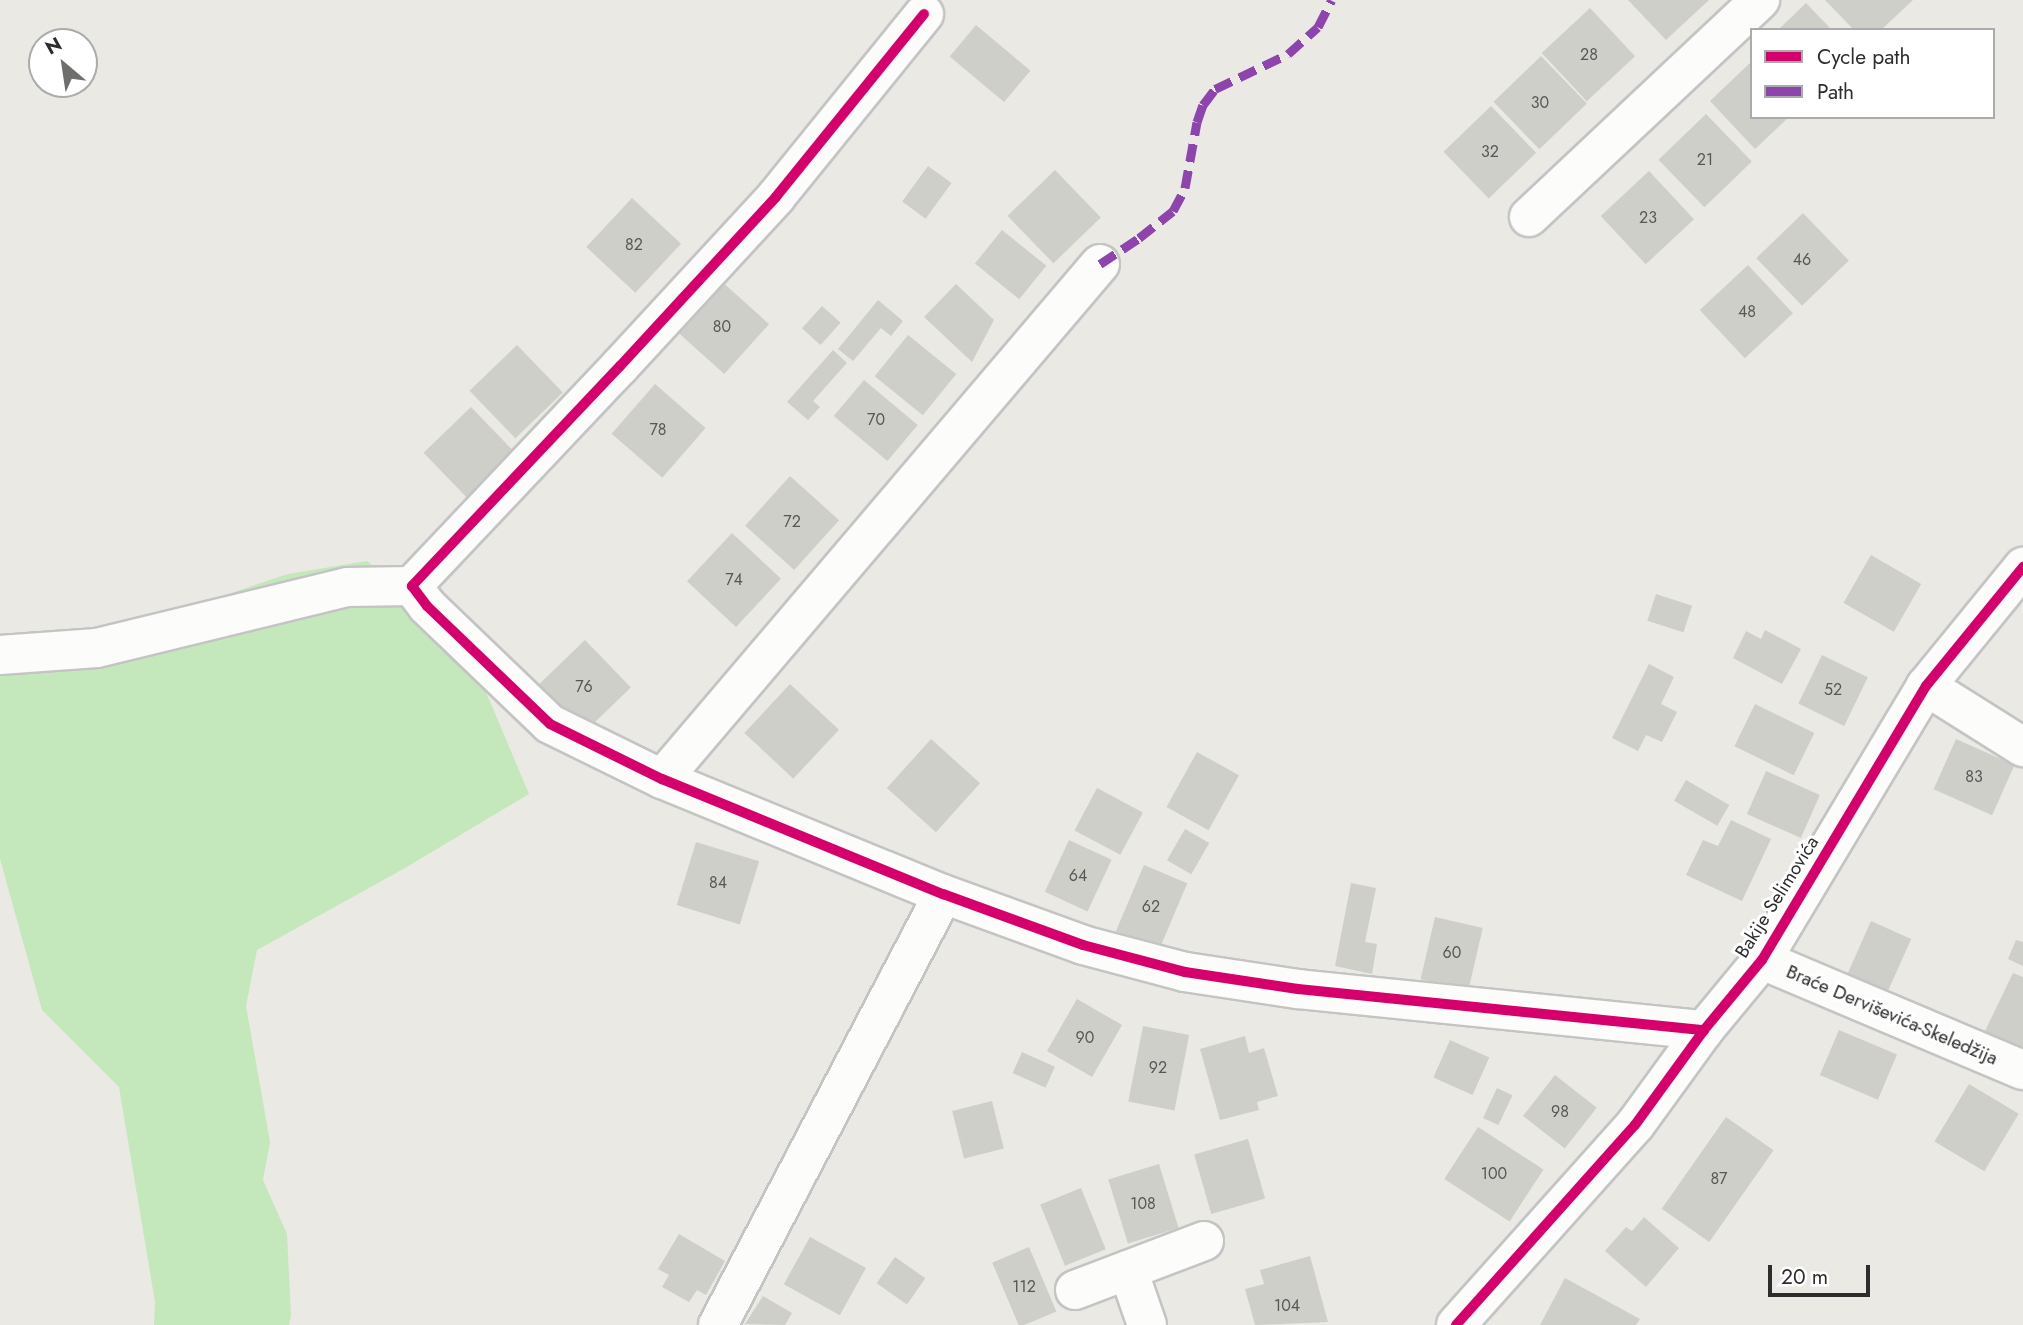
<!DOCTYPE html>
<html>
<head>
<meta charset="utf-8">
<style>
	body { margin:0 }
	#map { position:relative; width:2023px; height:1325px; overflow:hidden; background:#eae9e4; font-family:Jost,sans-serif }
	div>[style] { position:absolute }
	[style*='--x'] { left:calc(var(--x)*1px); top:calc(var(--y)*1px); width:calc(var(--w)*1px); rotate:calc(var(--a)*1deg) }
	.green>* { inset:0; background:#c4e7bc }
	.building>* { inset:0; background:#cfcfca; transform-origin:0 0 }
	.roads { filter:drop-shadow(2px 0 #c4c4c4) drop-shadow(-2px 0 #c4c4c4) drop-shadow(0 2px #c4c4c4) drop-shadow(0 -2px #c4c4c4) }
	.minor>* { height:38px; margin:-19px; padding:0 19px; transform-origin:19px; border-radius:19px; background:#fcfcfb }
	.quiet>* { height:9px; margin-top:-4.5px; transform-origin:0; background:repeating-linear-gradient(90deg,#8e44ad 0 18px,transparent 0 27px) }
	.cycleway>* { height:10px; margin:-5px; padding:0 5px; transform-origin:5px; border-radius:5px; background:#d6006c }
	span { translate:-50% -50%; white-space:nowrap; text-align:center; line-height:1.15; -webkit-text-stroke:6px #fff; paint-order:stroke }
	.number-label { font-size:16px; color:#575756 }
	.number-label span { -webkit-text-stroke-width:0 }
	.street-label { font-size:19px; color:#2d2d2d }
	.legend { position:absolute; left:1750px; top:28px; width:245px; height:91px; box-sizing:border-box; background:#fff; border:2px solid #ababab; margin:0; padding:9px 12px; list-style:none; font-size:21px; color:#2d2d2d }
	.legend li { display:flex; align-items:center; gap:14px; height:35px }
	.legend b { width:35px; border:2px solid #ababab }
	.north { position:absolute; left:28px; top:28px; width:70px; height:70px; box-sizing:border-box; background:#fff; border:2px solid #ababab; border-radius:50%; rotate:331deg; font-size:19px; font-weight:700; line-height:28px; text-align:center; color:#2d2d2d }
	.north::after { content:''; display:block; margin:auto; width:24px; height:32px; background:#6f6f6d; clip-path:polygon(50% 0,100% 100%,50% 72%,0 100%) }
	.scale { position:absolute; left:1768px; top:1265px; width:102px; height:32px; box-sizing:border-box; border:4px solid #2d2d2d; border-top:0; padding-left:9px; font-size:21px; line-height:24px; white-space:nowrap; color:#2d2d2d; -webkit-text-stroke:5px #fff; paint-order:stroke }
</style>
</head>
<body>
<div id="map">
	<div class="green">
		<div style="clip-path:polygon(367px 561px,465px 642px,529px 794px,405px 868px,257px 950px,246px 1006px,270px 1142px,263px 1180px,287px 1234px,291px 1316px,289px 1325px,154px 1325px,155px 1302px,119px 1087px,42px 1010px,0 859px,0 638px,94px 629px,216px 598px,288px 574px)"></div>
	</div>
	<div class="building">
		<div style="clip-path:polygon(1628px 0,1709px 0,1666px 40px)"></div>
		<div style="clip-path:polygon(1825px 0,1913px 0,1881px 30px,1854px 30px)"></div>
		<div style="clip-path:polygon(1806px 3px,1832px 30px,1778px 30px)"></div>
		<div style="left:1590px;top:8px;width:66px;height:66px;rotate:47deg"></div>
		<div style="left:976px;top:25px;width:71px;height:41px;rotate:40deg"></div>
		<div style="left:1541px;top:56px;width:66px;height:66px;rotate:46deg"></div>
		<div style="clip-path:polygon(1752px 61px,1752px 117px,1789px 117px,1755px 149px,1710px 101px)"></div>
		<div style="left:1491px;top:106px;width:65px;height:66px;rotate:46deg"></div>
		<div style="left:1706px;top:114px;width:66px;height:66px;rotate:46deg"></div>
		<div style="left:928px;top:166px;width:29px;height:44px;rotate:36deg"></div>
		<div style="left:1055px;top:170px;width:66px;height:66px;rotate:46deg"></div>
		<div style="left:1649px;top:171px;width:66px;height:66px;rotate:47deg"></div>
		<div style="left:632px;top:198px;width:67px;height:67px;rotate:43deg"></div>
		<div style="left:1803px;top:213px;width:66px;height:65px;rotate:46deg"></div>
		<div style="left:1002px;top:230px;width:57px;height:43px;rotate:39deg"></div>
		<div style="left:1748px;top:265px;width:66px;height:66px;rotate:47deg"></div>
		<div style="left:720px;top:280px;width:66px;height:67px;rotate:42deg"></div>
		<div style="clip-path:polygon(956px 284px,994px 320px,972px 362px,924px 317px)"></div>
		<div style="clip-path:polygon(878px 300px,903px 321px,891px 336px,881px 328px,853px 361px,838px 349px)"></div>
		<div style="left:822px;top:306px;width:25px;height:30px;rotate:42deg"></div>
		<div style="left:908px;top:335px;width:62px;height:53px;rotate:39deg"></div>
		<div style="left:517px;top:345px;width:66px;height:66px;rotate:46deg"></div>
		<div style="clip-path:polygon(833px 350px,847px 363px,813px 401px,820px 407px,808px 420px,787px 402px)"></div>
		<div style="left:864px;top:380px;width:70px;height:47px;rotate:40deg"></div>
		<div style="left:655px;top:384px;width:67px;height:66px;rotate:41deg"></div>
		<div style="left:471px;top:407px;width:66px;height:66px;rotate:46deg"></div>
		<div style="left:790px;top:476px;width:66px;height:67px;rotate:42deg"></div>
		<div style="left:732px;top:533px;width:67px;height:66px;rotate:43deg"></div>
		<div style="left:1871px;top:555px;width:58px;height:55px;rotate:30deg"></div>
		<div style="left:1656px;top:594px;width:38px;height:28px;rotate:18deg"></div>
		<div style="clip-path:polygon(1765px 630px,1801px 649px,1782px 684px,1733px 658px,1746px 631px,1761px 639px)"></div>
		<div style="left:585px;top:640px;width:66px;height:66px;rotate:46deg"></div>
		<div style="left:1822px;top:655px;width:51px;height:54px;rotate:26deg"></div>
		<div style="clip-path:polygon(1649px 664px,1674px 677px,1661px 704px,1677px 712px,1662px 742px,1646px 735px,1638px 751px,1612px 738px)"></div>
		<div style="left:790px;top:684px;width:67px;height:67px;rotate:43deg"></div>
		<div style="left:1755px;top:704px;width:66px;height:47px;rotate:26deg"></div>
		<div style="left:931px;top:739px;width:66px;height:66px;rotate:42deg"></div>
		<div style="left:1956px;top:739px;width:64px;height:55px;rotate:24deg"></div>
		<div style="left:1197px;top:752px;width:48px;height:63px;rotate:29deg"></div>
		<div style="left:1766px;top:771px;width:59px;height:47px;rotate:24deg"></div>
		<div style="left:1686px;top:780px;width:50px;height:24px;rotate:30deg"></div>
		<div style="left:1097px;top:788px;width:52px;height:48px;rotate:28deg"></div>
		<div style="clip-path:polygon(1731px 820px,1771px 839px,1742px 901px,1686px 875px,1703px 840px,1718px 846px)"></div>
		<div style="left:1185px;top:829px;width:28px;height:36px;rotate:30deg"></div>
		<div style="left:1069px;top:840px;width:47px;height:57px;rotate:25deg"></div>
		<div style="left:696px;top:842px;width:66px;height:66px;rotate:17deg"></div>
		<div style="left:1144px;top:865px;width:47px;height:72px;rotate:23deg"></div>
		<div style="clip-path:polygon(1351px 883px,1376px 888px,1365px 942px,1377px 944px,1372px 974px,1335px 966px)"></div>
		<div style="left:1435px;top:917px;width:49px;height:64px;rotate:13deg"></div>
		<div style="left:1871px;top:921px;width:44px;height:61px;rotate:24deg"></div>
		<div style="clip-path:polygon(2016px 940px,2023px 942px,2023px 966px,2008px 959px)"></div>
		<div style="clip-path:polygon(2013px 973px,2023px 977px,2023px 1049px,1985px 1031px)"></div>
		<div style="left:1077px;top:999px;width:52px;height:60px;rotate:30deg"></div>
		<div style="left:1143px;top:1026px;width:47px;height:77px;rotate:11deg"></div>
		<div style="left:1839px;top:1030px;width:63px;height:49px;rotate:23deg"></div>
		<div style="clip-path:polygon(1245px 1036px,1249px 1053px,1264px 1048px,1278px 1096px,1257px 1102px,1259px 1110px,1220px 1120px,1200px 1049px)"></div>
		<div style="left:1450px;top:1040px;width:43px;height:41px;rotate:24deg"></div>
		<div style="left:1022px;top:1052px;width:36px;height:23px;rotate:24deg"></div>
		<div style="left:1555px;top:1075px;width:53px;height:52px;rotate:38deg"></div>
		<div style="left:1969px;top:1084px;width:58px;height:67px;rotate:31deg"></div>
		<div style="left:1497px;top:1088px;width:17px;height:33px;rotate:25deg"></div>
		<div style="left:992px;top:1101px;width:49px;height:41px;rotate:76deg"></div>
		<div style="left:1726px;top:1117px;width:58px;height:112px;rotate:35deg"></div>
		<div style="left:1478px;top:1127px;width:78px;height:62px;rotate:33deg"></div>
		<div style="left:1248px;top:1139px;width:62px;height:56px;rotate:74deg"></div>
		<div style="left:1159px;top:1164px;width:67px;height:53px;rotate:73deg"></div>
		<div style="left:1081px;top:1188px;width:66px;height:44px;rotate:68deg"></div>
		<div style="clip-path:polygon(1644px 1217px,1679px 1248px,1646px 1287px,1605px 1251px,1626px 1227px,1632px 1231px)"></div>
		<div style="clip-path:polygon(679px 1234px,725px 1261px,706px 1295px,697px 1290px,689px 1302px,662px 1287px,669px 1275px,658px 1269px)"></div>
		<div style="left:810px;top:1237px;width:64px;height:54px;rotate:29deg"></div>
		<div style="left:1029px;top:1247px;width:70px;height:40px;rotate:67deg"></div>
		<div style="clip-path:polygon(1310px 1256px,1328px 1322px,1255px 1325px,1245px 1289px,1264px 1284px,1260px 1270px)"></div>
		<div style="left:895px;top:1257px;width:37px;height:32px;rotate:35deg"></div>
		<div style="clip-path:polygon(1565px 1278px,1640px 1319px,1636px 1325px,1540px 1325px)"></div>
		<div style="clip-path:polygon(763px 1296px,792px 1313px,785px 1325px,745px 1324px)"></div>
	</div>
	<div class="roads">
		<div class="minor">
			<div style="--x:924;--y:14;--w:235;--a:129"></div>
			<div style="--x:776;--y:197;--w:230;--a:132.7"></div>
			<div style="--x:620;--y:366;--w:303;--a:133.4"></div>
			<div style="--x:412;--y:586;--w:25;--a:53"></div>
			<div style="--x:427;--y:606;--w:170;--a:43.8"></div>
			<div style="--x:550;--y:724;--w:125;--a:26.2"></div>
			<div style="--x:662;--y:779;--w:304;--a:22.3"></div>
			<div style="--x:943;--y:894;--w:149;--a:20"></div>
			<div style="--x:1083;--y:945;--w:106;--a:14.8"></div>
			<div style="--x:1185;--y:972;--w:114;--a:8.6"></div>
			<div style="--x:1298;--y:989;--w:408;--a:5.8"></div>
			<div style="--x:1529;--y:217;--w:317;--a:-43.2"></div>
			<div style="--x:0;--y:655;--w:97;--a:-4.1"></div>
			<div style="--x:97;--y:648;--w:258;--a:-13.7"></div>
			<div style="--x:348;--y:587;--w:64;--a:-0.9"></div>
			<div style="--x:1926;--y:686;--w:115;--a:32.2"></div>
			<div style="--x:662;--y:779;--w:676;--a:-49.62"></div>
			<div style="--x:1762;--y:960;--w:283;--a:22.9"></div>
			<div style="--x:1128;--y:1270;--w:58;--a:70.9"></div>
			<div style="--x:1075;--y:1290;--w:138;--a:-20.8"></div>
			<div style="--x:718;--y:1325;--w:486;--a:-62.4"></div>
			<div style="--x:1456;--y:1325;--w:268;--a:-48.2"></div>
			<div style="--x:1635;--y:1125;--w:117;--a:-54"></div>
			<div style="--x:1704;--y:1030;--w:91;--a:-50.4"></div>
			<div style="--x:1762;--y:960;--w:319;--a:-59.1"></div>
			<div style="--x:1926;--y:686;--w:154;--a:-50.8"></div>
		</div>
	</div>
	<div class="quiet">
		<div style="--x:1100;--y:264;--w:47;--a:-33.7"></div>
		<div style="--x:1139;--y:238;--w:43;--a:-38.5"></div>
		<div style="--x:1173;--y:211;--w:26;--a:-62"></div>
		<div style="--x:1185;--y:188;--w:67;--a:-79.7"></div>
		<div style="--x:1197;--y:122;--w:18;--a:-71"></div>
		<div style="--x:1203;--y:105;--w:20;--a:-53"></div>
		<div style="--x:1215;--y:89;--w:81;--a:-25.6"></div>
		<div style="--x:1288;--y:54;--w:40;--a:-42"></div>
		<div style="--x:1318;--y:27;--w:30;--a:-63"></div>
	</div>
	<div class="cycleway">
		<div style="--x:924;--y:14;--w:235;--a:129"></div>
		<div style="--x:776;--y:197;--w:230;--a:132.7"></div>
		<div style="--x:620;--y:366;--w:303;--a:133.4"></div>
		<div style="--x:412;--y:586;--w:25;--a:53"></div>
		<div style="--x:427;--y:606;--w:170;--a:43.8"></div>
		<div style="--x:550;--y:724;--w:125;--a:26.2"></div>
		<div style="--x:662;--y:779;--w:304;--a:22.3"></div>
		<div style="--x:943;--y:894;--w:149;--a:20"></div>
		<div style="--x:1083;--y:945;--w:106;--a:14.8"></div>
		<div style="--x:1185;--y:972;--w:114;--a:8.6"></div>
		<div style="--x:1298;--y:989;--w:408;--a:5.8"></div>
		<div style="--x:1456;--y:1325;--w:268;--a:-48.2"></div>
		<div style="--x:1635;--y:1125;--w:117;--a:-54"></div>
		<div style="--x:1704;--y:1030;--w:91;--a:-50.4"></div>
		<div style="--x:1762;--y:960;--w:319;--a:-59.1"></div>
		<div style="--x:1926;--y:686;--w:154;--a:-50.8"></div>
	</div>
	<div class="number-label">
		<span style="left:1589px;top:55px">28</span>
		<span style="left:1540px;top:103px">30</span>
		<span style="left:1490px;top:152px">32</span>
		<span style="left:1705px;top:160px">21</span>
		<span style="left:1648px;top:218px">23</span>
		<span style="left:634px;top:245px">82</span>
		<span style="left:1802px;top:260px">46</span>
		<span style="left:1747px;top:312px">48</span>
		<span style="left:722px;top:327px">80</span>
		<span style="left:876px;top:420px">70</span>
		<span style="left:658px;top:430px">78</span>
		<span style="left:792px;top:522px">72</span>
		<span style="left:734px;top:580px">74</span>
		<span style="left:584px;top:687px">76</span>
		<span style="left:1833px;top:690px">52</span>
		<span style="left:1974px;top:777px">83</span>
		<span style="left:1078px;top:876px">64</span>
		<span style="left:718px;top:883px">84</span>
		<span style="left:1151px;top:907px">62</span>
		<span style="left:1452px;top:953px">60</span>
		<span style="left:1085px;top:1038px">90</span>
		<span style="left:1158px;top:1068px">92</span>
		<span style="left:1560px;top:1112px">98</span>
		<span style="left:1494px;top:1174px">100</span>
		<span style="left:1719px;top:1179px">87</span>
		<span style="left:1143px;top:1204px">108</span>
		<span style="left:1024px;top:1287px">112</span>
		<span style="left:1287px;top:1306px">104</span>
	</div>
	<div class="street-label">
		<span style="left:1777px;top:897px;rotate:-58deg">Bakije Selimovića</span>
		<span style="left:1892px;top:1015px;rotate:23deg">Braće Derviševića-Skeledžija</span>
	</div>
	<ul class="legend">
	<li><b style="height:9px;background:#d6006c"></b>Cycle path</li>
	<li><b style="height:9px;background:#8e44ad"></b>Path</li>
	</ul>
	<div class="north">N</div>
	<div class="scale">20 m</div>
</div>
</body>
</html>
